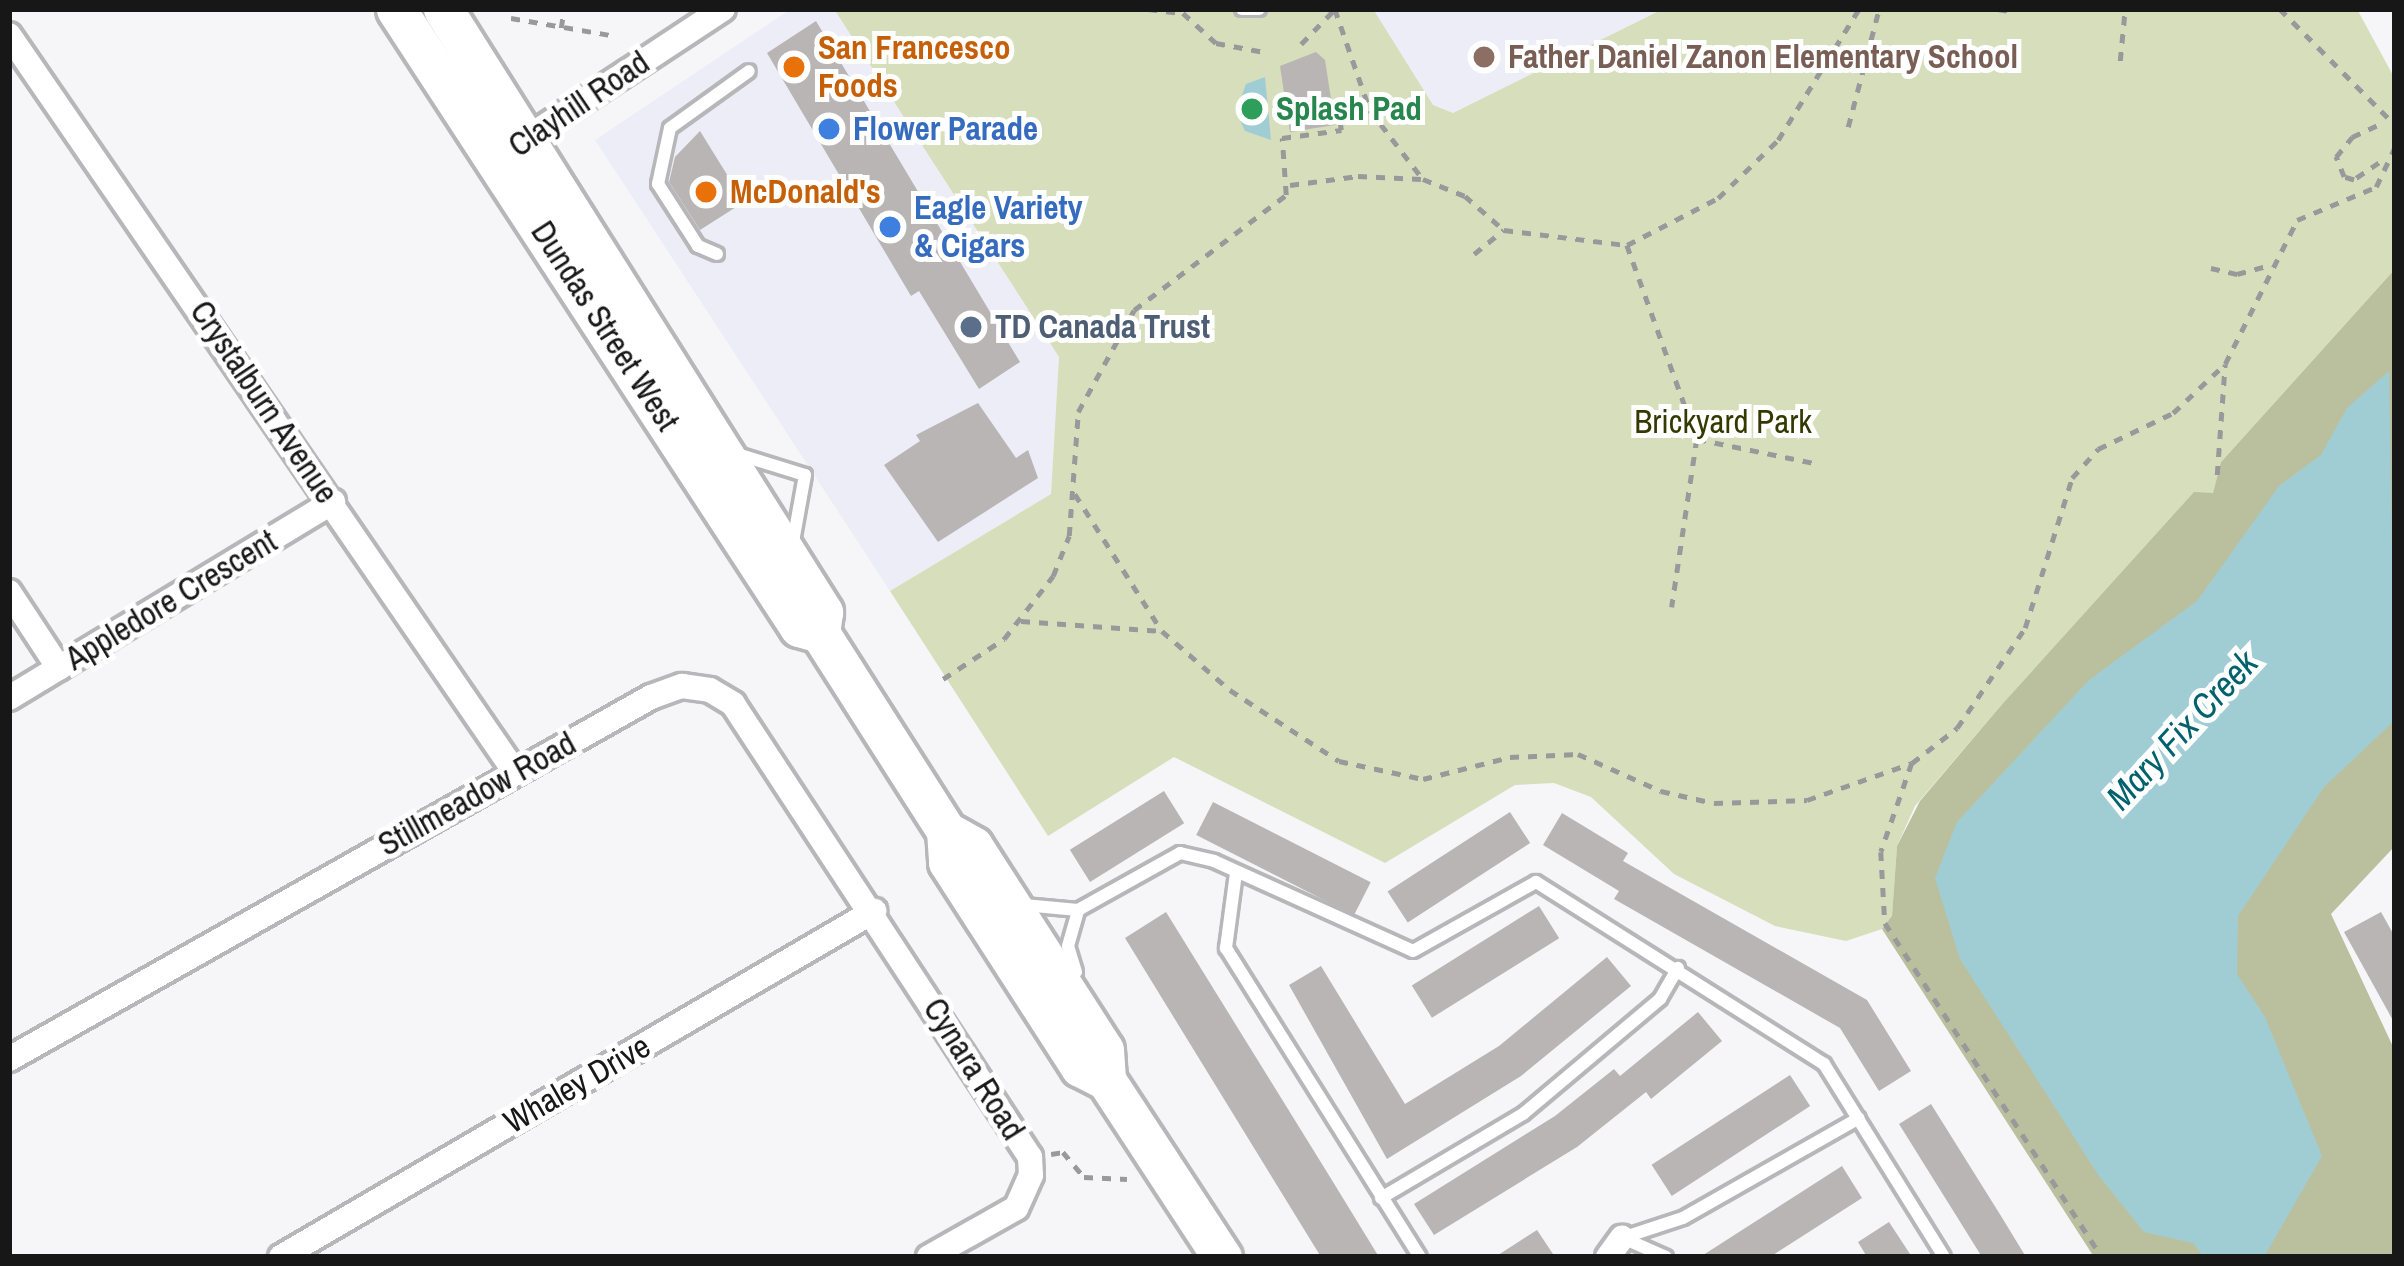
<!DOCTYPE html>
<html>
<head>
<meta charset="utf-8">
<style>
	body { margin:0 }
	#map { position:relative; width:2404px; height:1266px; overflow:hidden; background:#f6f6f9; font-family:"Archivo Narrow",sans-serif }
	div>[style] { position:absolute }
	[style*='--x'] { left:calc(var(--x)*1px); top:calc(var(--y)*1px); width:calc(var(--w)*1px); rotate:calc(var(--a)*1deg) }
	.built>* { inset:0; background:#ededf8 }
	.green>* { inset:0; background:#d7debb }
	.forest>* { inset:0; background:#bac09d }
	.water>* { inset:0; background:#a0cdd4 }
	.building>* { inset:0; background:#b8b5b4; transform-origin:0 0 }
	.path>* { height:4.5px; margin-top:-2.25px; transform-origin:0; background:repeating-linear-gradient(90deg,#99999b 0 9px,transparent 0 18px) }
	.roads { filter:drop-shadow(3px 0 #b7b7ba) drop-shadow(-3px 0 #b7b7ba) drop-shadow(0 3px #b7b7ba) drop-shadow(0 -3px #b7b7ba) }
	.service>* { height:12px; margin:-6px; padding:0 6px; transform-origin:6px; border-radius:6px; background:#fff }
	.minor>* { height:24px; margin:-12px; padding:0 12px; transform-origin:12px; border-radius:12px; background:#fff }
	.primary>* { height:39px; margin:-19.5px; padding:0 19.5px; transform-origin:19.5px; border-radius:19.5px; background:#fff }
	.dots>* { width:33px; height:33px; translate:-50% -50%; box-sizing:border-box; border:6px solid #fff; border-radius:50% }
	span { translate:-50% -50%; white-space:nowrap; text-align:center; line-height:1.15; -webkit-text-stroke:10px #fff; paint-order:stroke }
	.food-label { font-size:33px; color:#c56008; font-weight:700 }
	.left { translate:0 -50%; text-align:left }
	.education-label { font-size:33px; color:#785e54; font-weight:700 }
	.street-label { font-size:33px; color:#171718 }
	.leisure-label { font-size:33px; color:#27864d; font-weight:700 }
	.shop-label { font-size:33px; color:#366cbe; font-weight:700 }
	.service-label { font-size:33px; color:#4e5e75; font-weight:700 }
	.park-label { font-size:33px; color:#333a00 }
	.water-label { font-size:36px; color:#00626c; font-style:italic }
	.frame { position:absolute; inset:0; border:12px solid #171718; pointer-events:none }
</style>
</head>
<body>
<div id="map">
	<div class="built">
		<div style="clip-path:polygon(791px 9px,834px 9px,1059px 357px,1051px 494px,890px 591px,595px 140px)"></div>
		<div style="clip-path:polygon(1369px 9px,1663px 9px,1453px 113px,1433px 105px)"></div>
	</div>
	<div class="green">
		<div style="clip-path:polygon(834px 9px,1373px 9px,1433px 105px,1453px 113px,1663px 9px,2357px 9px,2395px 79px,2395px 269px,2221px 462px,2213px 494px,1998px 709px,1915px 806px,1897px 846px,1892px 917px,1882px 929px,1846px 941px,1775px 926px,1674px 874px,1591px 797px,1554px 783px,1515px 785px,1385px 863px,1174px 757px,1048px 836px,890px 591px,1051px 494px,1059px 357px)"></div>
	</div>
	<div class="forest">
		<div style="clip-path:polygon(2395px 269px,2395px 846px,2331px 914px,2395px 1051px,2395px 1257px,2094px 1257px,1882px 929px,1892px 916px,1897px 846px,1920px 801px,1998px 709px,2194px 492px,2213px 493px,2221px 462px)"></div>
	</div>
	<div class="water">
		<div style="clip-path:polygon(1265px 77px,1271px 140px,1245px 131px,1236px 112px,1246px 84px)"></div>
		<div style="clip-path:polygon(2389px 371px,2395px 720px,2324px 787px,2238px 916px,2237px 974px,2265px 1017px,2322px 1156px,2264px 1257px,2204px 1257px,2193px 1243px,2144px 1232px,2099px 1176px,1960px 959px,1935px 878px,1957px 822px,2089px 680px,2197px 601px,2279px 486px,2321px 455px,2347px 408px)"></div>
	</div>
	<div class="building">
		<div style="clip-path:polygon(816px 21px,1020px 362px,979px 389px,919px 291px,911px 296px,767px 53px)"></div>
		<div style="clip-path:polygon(1316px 52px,1325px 60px,1335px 125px,1290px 132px,1280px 66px)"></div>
		<div style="clip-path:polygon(700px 131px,744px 202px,700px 230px,669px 182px,675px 157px)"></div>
		<div style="clip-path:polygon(978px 403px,1016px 458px,1028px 450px,1038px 478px,938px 542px,884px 465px,920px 441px,916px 435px)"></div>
		<div style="left:1164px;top:791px;width:38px;height:111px;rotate:58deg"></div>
		<div style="left:1213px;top:802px;width:177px;height:37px;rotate:27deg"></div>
		<div style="left:1510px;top:812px;width:37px;height:146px;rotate:57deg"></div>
		<div style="clip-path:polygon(1562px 813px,1628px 853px,1623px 861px,1867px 1000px,1911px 1071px,1879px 1091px,1840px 1028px,1614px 899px,1619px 891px,1543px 845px)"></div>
		<div style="left:1539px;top:906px;width:38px;height:150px;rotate:58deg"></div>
		<div style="clip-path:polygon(1166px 912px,1330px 1177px,1379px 1257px,1321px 1257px,1125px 938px)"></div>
		<div style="clip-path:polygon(2381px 912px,2395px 937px,2395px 1024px,2344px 932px)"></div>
		<div style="clip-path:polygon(1607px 957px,1631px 986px,1521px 1076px,1387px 1159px,1289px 985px,1321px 966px,1405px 1104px,1499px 1046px)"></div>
		<div style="clip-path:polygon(1698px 1012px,1722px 1041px,1651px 1099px,1646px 1092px,1577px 1147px,1434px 1235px,1414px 1204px,1555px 1116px,1614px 1069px,1620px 1076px)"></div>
		<div style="left:1790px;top:1075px;width:37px;height:165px;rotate:57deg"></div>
		<div style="clip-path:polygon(1931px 1104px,2001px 1216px,2026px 1257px,1982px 1257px,1899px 1124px)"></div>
		<div style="clip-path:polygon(1842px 1166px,1862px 1198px,1770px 1257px,1700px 1257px)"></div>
		<div style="clip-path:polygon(1889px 1222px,1912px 1257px,1867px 1257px,1858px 1242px)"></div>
		<div style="clip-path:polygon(1537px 1230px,1555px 1257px,1495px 1257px)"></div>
	</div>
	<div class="path">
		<div style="--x:1148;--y:9;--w:35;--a:7"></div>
		<div style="--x:1183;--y:13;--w:45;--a:42.3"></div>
		<div style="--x:1216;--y:43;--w:49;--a:10.6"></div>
		<div style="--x:1335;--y:9;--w:107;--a:70.9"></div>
		<div style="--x:1370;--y:110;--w:87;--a:52.5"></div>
		<div style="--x:1423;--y:179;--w:45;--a:22"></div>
		<div style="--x:1465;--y:196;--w:52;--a:41.1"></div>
		<div style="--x:1504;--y:230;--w:124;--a:7"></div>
		<div style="--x:1627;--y:245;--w:102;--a:-27.3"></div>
		<div style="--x:1718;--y:198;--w:83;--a:-44"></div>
		<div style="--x:1778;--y:140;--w:154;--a:-58.3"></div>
		<div style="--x:1998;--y:9;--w:15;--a:11"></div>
		<div style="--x:2280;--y:9;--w:163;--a:45.2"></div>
		<div style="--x:511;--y:18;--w:100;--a:9.7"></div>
		<div style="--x:561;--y:28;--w:19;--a:-81"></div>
		<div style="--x:1301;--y:44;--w:49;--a:-45.8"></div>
		<div style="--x:2120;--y:61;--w:52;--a:-84.5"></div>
		<div style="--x:1848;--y:127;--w:122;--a:-75.3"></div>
		<div style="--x:2379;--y:163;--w:30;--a:146"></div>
		<div style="--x:2354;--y:180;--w:10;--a:-163"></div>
		<div style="--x:2344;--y:177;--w:22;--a:-112"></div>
		<div style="--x:2336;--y:157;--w:26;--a:-51"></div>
		<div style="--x:2352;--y:137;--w:35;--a:-25"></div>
		<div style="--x:1290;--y:185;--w:69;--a:-7.5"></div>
		<div style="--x:1358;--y:176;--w:63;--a:2.7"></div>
		<div style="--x:1627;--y:245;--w:206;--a:70.2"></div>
		<div style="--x:1697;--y:439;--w:170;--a:98.5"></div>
		<div style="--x:1474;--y:254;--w:38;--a:-39"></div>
		<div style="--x:2211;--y:268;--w:27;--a:13"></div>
		<div style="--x:2237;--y:274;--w:35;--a:-15"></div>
		<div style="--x:1697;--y:439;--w:125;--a:11.6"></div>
		<div style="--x:2217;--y:475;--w:111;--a:-85.9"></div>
		<div style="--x:1075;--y:494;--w:162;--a:57.6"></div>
		<div style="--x:1162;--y:631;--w:90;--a:40.9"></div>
		<div style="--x:1230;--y:690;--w:130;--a:33.1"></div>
		<div style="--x:1339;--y:761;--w:86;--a:12.1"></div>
		<div style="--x:1423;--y:779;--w:90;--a:-14.2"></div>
		<div style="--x:1510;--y:757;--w:68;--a:-2.5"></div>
		<div style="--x:1578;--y:754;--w:91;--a:24"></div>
		<div style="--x:1661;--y:791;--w:54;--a:12.8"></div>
		<div style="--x:1714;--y:803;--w:93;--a:-1.8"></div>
		<div style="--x:1807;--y:800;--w:111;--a:-19.4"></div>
		<div style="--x:1912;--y:763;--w:57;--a:-37.9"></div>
		<div style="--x:1957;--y:728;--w:121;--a:-55.8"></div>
		<div style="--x:2025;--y:628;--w:157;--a:-72.6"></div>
		<div style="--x:2072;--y:478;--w:39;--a:-48"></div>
		<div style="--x:2098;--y:449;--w:83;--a:-25.6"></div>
		<div style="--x:2173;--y:413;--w:71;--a:-43.3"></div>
		<div style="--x:2225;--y:364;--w:161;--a:-63.4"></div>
		<div style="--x:2297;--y:220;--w:86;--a:-22.7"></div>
		<div style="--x:2376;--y:187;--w:44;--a:-64.6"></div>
		<div style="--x:1021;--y:621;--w:138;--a:4.1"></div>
		<div style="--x:943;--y:679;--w:73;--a:-33.3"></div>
		<div style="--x:1004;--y:639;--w:80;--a:-52.1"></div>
		<div style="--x:1053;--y:576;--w:43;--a:-68.2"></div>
		<div style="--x:1069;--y:536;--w:124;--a:-85.8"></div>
		<div style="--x:1078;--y:412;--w:116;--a:-61.2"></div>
		<div style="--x:1134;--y:310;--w:191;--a:-37.1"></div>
		<div style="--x:1286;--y:195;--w:57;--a:-94"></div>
		<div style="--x:1282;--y:138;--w:60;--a:-7.7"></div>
		<div style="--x:1341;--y:130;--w:16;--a:-97"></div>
		<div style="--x:1339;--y:114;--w:31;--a:-7"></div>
		<div style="--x:1912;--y:763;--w:94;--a:109.2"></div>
		<div style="--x:1881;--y:852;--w:71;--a:86.8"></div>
		<div style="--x:1885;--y:923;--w:398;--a:57"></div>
		<div style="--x:1051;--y:1154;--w:12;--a:-9"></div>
		<div style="--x:1063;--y:1152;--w:33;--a:50"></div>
		<div style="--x:1084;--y:1177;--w:43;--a:2.7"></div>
	</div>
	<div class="roads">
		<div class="service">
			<div style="--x:1242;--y:9;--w:17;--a:0"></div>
			<div style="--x:717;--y:254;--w:21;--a:-157"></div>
			<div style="--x:698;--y:246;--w:74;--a:-122.8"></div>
			<div style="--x:658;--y:184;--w:57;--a:-77.9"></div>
			<div style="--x:670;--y:128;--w:97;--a:-35.8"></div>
			<div style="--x:737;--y:454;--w:71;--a:17.2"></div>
			<div style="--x:805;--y:475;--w:68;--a:100.2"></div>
			<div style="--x:1236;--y:873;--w:76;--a:97.6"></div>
			<div style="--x:1226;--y:948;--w:365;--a:57.9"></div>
			<div style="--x:1024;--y:905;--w:54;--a:5.3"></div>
			<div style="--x:1078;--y:910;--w:117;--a:-29.2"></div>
			<div style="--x:1180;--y:853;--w:35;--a:13"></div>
			<div style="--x:1214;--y:861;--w:218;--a:24.3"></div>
			<div style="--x:1413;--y:951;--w:141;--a:-29.3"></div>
			<div style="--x:1536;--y:882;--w:341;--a:32.3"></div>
			<div style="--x:1824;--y:1064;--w:227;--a:58.1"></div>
			<div style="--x:1076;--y:972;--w:27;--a:-107"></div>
			<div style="--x:1068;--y:946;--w:37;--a:-74"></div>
			<div style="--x:1381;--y:1198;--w:165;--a:-30.6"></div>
			<div style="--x:1523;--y:1114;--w:179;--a:-40"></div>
			<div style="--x:1660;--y:999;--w:36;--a:-60"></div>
			<div style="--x:1622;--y:1238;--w:64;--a:-18.2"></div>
			<div style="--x:1683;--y:1218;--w:202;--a:-29.6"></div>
			<div style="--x:1623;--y:1238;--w:47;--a:23.8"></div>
		</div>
		<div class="minor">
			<div style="--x:9;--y:35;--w:894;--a:55.53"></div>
			<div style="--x:515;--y:146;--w:249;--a:-33.4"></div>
			<div style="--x:9;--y:592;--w:91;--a:56.7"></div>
			<div style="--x:9;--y:698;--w:379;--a:-31.2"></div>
			<div style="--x:9;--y:1059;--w:737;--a:-29.42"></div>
			<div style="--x:651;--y:697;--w:33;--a:-20"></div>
			<div style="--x:682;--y:686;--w:28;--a:8"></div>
			<div style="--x:710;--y:690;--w:27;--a:31"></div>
			<div style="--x:733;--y:704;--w:542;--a:56.75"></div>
			<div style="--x:1030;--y:1157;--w:18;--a:87"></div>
			<div style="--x:1031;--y:1175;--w:36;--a:114"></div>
			<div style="--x:1016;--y:1208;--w:100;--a:150.6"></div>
			<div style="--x:281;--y:1257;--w:687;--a:-30.26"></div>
			<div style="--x:1608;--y:1257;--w:24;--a:-54"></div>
		</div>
		<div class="primary">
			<div style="--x:396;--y:9;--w:738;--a:56.89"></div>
			<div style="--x:799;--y:627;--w:22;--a:16"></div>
			<div style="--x:820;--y:633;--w:235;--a:57.5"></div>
			<div style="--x:946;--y:831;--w:31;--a:86"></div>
			<div style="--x:948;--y:862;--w:244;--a:57.2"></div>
			<div style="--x:1080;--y:1067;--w:29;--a:27"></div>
			<div style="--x:443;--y:9;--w:713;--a:57.78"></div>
			<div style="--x:823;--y:612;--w:21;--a:98"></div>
			<div style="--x:946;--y:831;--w:31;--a:29"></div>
			<div style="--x:973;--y:846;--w:242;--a:57.3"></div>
			<div style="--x:1104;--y:1050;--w:30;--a:86"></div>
			<div style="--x:1106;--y:1080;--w:212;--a:56.8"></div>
		</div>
	</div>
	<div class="dots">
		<div style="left:1484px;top:57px;background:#8d6e63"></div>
		<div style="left:794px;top:67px;background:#e8710a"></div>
		<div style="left:1252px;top:109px;background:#2e9e5b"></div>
		<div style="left:829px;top:129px;background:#3f7fe0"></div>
		<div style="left:706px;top:192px;background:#e8710a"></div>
		<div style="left:890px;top:227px;background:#3f7fe0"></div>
		<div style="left:971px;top:327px;background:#5c6f8a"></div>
	</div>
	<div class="food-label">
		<span class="left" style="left:818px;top:67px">San Francesco<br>Foods</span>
		<span class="left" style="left:730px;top:192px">McDonald's</span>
	</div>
	<div class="education-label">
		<span class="left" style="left:1508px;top:57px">Father Daniel Zanon Elementary School</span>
	</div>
	<div class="street-label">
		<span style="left:579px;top:104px;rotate:-34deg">Clayhill Road</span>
		<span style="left:605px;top:326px;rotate:57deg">Dundas Street West</span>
		<span style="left:264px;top:402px;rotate:56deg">Crystalburn Avenue</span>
		<span style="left:171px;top:600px;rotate:-31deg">Appledore Crescent</span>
		<span style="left:477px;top:794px;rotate:-29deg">Stillmeadow Road</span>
		<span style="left:974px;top:1069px;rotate:58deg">Cynara Road</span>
		<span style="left:577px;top:1084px;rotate:-30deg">Whaley Drive</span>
	</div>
	<div class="leisure-label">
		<span class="left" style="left:1276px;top:109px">Splash Pad</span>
	</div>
	<div class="shop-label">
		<span class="left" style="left:853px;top:129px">Flower Parade</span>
		<span class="left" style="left:914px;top:227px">Eagle Variety<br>&amp; Cigars</span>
	</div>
	<div class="service-label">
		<span class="left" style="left:995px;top:327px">TD Canada Trust</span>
	</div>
	<div class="park-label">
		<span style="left:1723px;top:422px">Brickyard Park</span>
	</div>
	<div class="water-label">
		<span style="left:2182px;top:730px;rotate:-47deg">Mary Fix Creek</span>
	</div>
	<div class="frame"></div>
</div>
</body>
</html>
